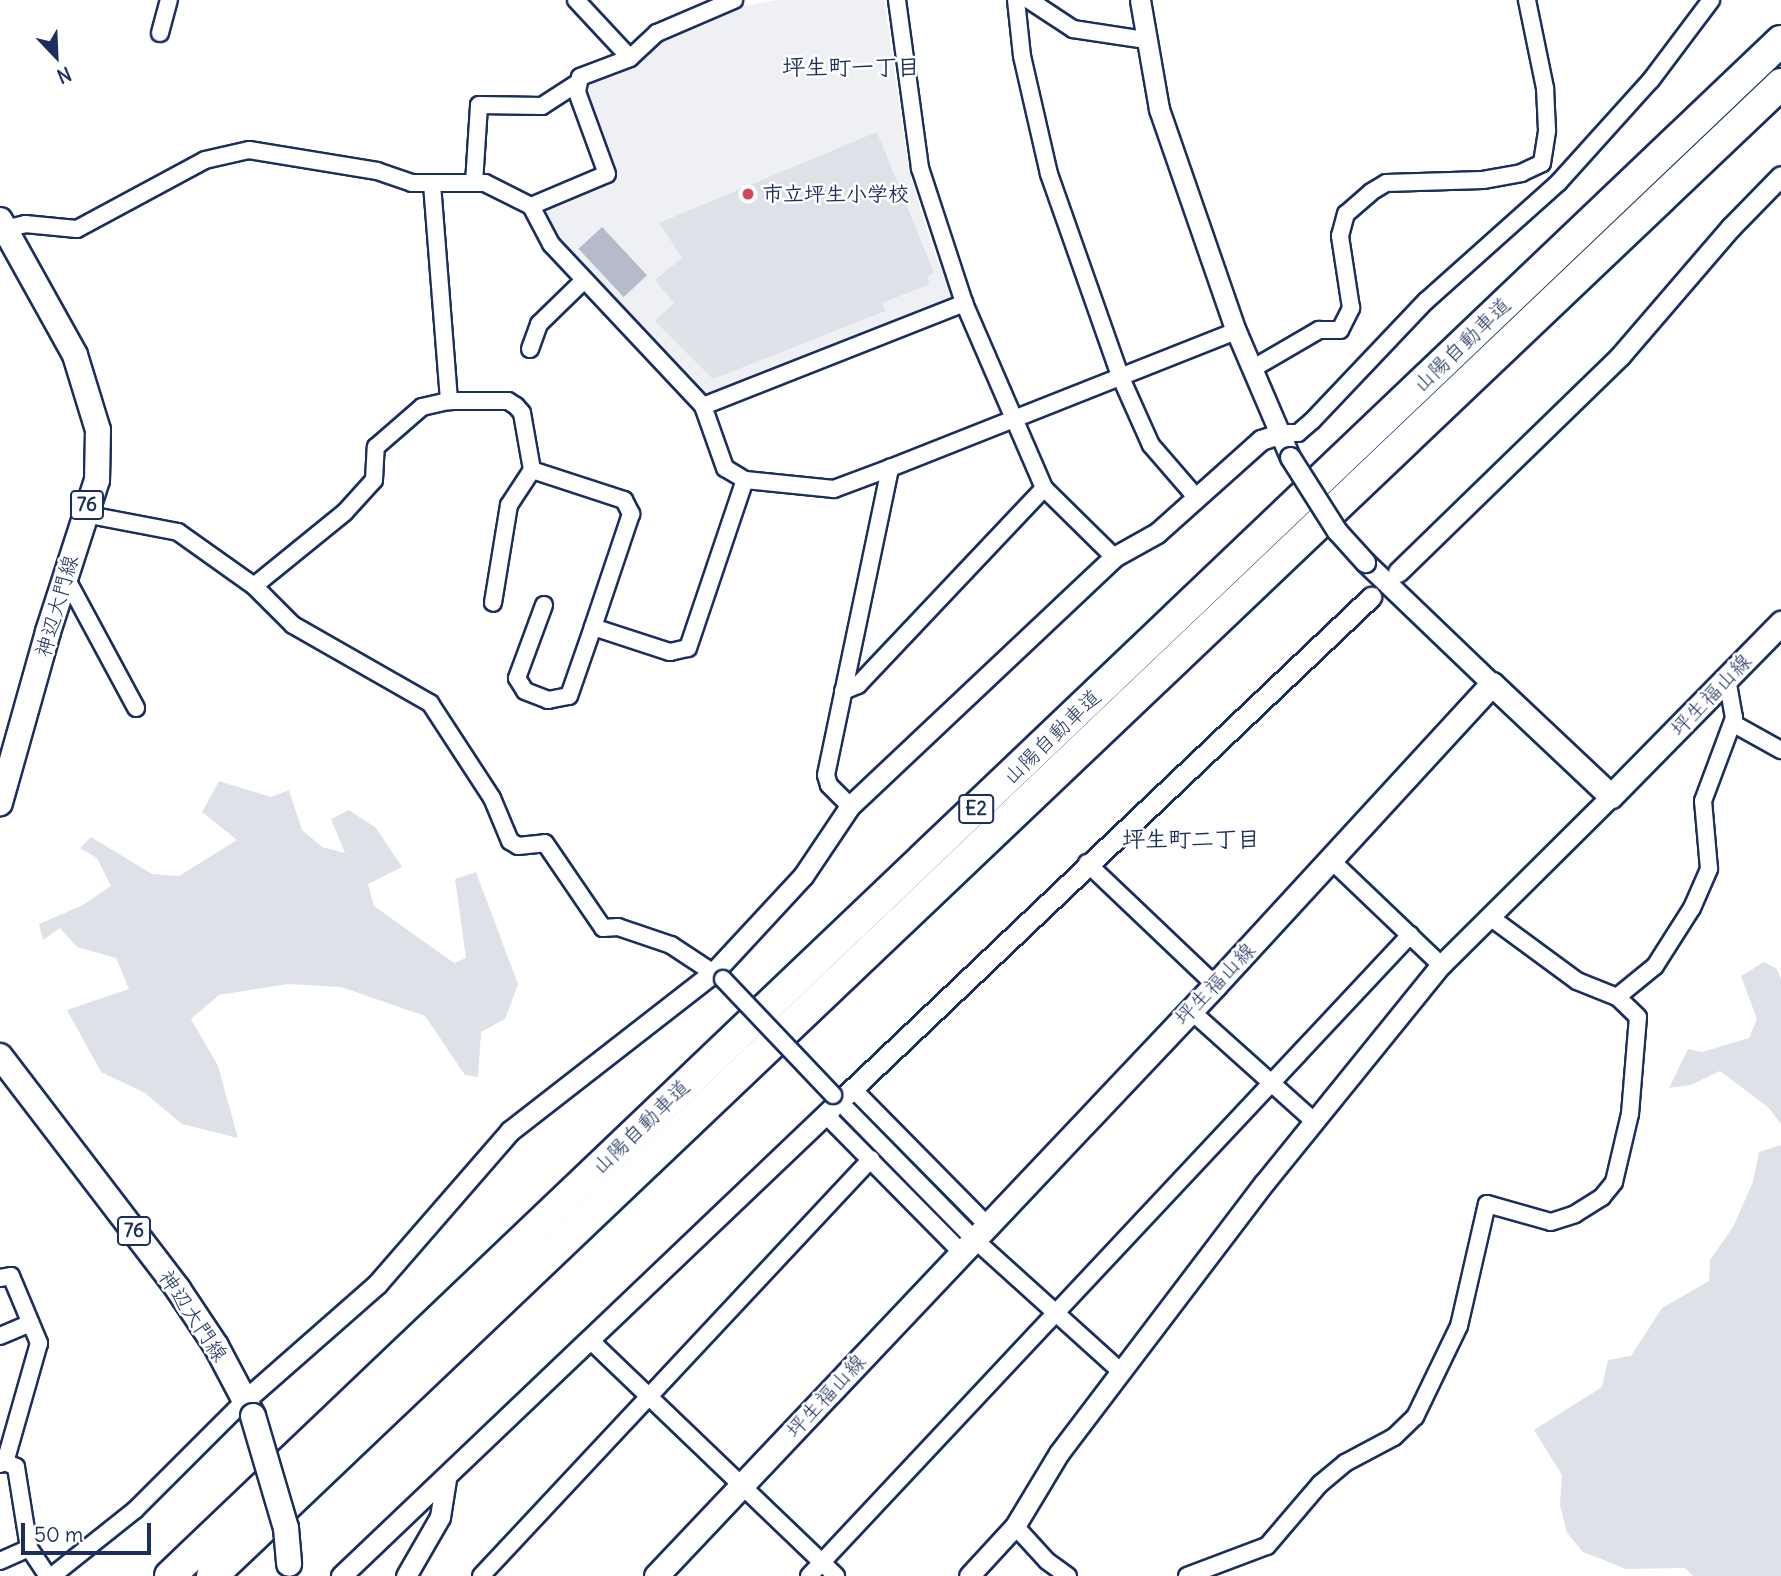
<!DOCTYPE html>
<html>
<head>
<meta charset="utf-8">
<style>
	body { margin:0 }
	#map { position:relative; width:1781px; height:1576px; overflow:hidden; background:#fff; font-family:Delius,"Klee One",sans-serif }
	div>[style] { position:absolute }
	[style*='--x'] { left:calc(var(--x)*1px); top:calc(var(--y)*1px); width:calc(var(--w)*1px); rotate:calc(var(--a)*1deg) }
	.built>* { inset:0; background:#eff0f4 }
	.green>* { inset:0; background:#dee1e7 }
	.water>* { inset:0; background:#b5bbca; transform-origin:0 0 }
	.roads { filter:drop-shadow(2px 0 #1b2f5e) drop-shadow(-2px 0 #1b2f5e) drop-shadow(0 2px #1b2f5e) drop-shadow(0 -2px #1b2f5e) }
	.minor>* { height:16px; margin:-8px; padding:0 8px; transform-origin:8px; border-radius:8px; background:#fff }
	.tertiary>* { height:19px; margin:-9.5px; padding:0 9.5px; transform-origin:9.5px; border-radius:9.5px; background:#fff }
	.secondary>* { height:23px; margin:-11.5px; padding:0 11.5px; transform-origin:11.5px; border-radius:11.5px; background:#fff }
	.primary>* { height:24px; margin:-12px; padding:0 12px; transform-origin:12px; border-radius:12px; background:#fff }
	.motorway>* { height:30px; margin:-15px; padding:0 15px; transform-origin:15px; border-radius:15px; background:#fff }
	.bridges { filter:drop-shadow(2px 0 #1b2f5e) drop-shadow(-2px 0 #1b2f5e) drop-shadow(0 2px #1b2f5e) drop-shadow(0 -2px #1b2f5e) }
	.minor-bridge>* { height:16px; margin:-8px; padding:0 8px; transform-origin:8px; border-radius:8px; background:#fff }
	.tertiary-bridge>* { height:19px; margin:-9.5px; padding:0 9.5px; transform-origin:9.5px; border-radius:9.5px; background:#fff }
	.primary-bridge>* { height:24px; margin:-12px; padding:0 12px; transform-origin:12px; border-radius:12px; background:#fff }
	.dots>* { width:19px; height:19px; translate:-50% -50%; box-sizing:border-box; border:4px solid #fff; border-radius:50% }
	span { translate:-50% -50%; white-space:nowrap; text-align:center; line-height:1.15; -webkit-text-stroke:5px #fff; paint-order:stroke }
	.shield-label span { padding:2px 5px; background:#fff; border:2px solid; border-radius:5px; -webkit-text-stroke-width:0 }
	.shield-label { font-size:19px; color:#1b2f5e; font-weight:700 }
	.poi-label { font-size:21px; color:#1b2f5e; font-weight:700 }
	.left { translate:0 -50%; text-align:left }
	.street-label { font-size:21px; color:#1b2f5e }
	.neighbourhood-label { font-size:23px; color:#1b2f5e; font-weight:700 }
	.north { position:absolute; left:21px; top:21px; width:70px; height:70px; -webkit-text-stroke:5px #fff; paint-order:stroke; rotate:157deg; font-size:19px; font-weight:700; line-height:28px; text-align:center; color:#1b2f5e }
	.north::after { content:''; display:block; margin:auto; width:24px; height:32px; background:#1b2f5e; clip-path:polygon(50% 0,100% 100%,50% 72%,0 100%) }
	.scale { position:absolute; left:21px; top:1523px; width:130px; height:32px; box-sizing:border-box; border:4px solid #1b2f5e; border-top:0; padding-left:9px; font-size:21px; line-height:24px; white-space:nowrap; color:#1b2f5e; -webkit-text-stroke:5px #fff; paint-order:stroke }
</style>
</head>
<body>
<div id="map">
	<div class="built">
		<div style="clip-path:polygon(777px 0,884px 0,909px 171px,932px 248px,951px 293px,949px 300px,706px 400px,556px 241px,543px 216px,546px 208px,616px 180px,582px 94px,585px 83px,629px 69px,663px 40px,740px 7px)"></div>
	</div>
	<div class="green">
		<div style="clip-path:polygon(877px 132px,934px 273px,927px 277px,930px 284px,882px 303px,885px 311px,713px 379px,655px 321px,674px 303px,655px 280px,682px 258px,659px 223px)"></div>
		<div style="clip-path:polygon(219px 781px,271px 797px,289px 790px,302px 830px,322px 847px,345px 853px,331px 819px,349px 810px,376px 828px,402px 867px,368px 884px,374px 906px,454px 963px,466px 958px,455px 879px,476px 872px,518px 984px,505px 1019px,481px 1032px,478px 1077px,465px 1075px,425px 1016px,341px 987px,288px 984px,219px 995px,191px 1019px,218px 1066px,238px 1138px,182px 1124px,145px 1093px,101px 1072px,67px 1010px,129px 989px,116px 958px,77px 947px,60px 928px,43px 940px,39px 924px,83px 905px,111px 886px,97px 858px,80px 848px,91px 837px,152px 874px,179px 876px,237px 840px,202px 812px)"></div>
		<div style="clip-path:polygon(1764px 962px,1777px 969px,1781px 979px,1781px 1124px,1769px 1108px,1720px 1071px,1691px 1085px,1669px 1088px,1688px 1049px,1702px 1052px,1749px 1038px,1757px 1019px,1741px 976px)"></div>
		<div style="clip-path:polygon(1781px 1145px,1781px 1576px,1693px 1576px,1685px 1568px,1626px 1569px,1583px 1552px,1567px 1533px,1560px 1505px,1562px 1475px,1534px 1430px,1602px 1387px,1608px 1360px,1631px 1356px,1662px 1308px,1709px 1281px,1710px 1260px,1733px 1227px,1753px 1182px,1759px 1152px)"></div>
	</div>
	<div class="water">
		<div style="left:602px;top:227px;width:66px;height:32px;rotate:47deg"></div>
	</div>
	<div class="roads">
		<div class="minor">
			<div style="--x:576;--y:0;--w:79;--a:47"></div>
			<div style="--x:897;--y:0;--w:170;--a:82.2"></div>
			<div style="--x:920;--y:168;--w:142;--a:71.9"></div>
			<div style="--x:964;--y:303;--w:202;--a:66.6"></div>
			<div style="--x:1044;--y:488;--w:98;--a:44.6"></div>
			<div style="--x:1016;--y:0;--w:56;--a:83.9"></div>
			<div style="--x:1022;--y:56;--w:121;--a:77.1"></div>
			<div style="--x:1049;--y:174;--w:216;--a:70.6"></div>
			<div style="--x:1121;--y:378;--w:73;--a:65.9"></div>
			<div style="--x:1151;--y:445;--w:69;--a:49.1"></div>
			<div style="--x:1029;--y:0;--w:53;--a:33.4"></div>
			<div style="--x:1073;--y:29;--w:74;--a:8.6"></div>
			<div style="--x:160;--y:33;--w:34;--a:-75"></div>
			<div style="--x:474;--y:183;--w:78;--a:-86.3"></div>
			<div style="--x:479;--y:105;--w:63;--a:0.9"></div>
			<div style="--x:542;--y:106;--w:40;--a:-32.9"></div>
			<div style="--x:432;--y:184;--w:218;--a:85.5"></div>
			<div style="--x:449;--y:401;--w:59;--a:0"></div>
			<div style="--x:508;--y:401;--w:9;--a:32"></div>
			<div style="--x:516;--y:406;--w:9;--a:49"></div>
			<div style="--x:522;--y:413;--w:58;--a:80"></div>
			<div style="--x:532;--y:470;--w:42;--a:123.3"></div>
			<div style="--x:509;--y:505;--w:99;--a:99.3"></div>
			<div style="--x:531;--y:206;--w:82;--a:-22.8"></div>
			<div style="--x:607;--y:174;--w:87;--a:-110.1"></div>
			<div style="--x:577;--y:92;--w:15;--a:-79"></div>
			<div style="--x:580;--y:77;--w:53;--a:-20.8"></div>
			<div style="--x:630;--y:58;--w:37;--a:-43"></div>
			<div style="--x:657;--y:33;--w:84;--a:-23.2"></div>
			<div style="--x:0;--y:230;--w:26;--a:-13"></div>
			<div style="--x:25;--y:224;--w:52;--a:5.5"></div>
			<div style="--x:77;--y:229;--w:145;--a:-28.3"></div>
			<div style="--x:205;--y:160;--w:45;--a:-12.8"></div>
			<div style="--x:249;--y:150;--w:130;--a:9.3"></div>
			<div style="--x:377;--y:171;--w:37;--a:19"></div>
			<div style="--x:412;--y:183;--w:73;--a:0"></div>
			<div style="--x:485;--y:183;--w:51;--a:26.6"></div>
			<div style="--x:531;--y:206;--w:43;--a:62.2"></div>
			<div style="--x:551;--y:244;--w:222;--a:46.8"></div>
			<div style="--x:530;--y:349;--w:27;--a:-70"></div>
			<div style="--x:539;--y:324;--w:62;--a:-44.3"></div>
			<div style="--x:1252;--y:369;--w:78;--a:-30.2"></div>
			<div style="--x:1319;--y:330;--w:21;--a:0"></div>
			<div style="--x:1340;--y:330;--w:25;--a:-63"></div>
			<div style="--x:1351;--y:308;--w:73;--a:-98.7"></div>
			<div style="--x:1340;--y:236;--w:23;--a:-75"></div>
			<div style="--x:1346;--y:214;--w:33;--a:-41"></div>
			<div style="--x:1371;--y:192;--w:17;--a:-31"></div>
			<div style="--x:1386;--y:183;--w:97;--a:-1.8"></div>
			<div style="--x:1483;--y:180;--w:39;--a:-10"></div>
			<div style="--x:1521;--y:173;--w:23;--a:-25"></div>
			<div style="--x:1542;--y:163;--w:33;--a:-81"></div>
			<div style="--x:1547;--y:130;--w:42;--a:-92.7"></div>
			<div style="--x:1545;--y:88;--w:90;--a:-101.6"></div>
			<div style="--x:1281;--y:433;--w:17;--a:0"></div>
			<div style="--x:1298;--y:433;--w:18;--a:-41"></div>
			<div style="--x:1312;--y:421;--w:166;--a:-46.5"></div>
			<div style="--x:1426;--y:301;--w:178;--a:-41.8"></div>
			<div style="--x:1559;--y:182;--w:137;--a:-48"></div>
			<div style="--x:1651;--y:80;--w:100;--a:-53.1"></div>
			<div style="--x:890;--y:468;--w:60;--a:159.4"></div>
			<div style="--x:834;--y:489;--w:89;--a:-174.2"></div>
			<div style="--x:745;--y:480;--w:23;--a:-149"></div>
			<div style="--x:725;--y:468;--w:66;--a:-109.5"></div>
			<div style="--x:703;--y:406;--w:281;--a:-21.5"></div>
			<div style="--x:532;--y:470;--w:97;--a:18.1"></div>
			<div style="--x:624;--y:500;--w:16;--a:63"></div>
			<div style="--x:631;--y:514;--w:119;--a:108.6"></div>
			<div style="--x:84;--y:514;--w:96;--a:10.8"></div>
			<div style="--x:178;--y:532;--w:93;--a:35.4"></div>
			<div style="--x:254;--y:586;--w:55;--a:45"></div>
			<div style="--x:293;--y:625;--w:158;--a:29.7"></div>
			<div style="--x:430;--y:703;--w:113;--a:56.9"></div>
			<div style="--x:492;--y:798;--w:47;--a:67.3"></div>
			<div style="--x:510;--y:841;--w:9;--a:32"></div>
			<div style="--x:518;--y:846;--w:27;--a:-6"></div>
			<div style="--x:545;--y:843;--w:103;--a:55.7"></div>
			<div style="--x:603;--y:928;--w:15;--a:-4"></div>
			<div style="--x:618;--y:927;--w:56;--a:18.8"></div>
			<div style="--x:671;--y:945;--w:60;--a:33.4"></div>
			<div style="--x:65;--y:576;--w:150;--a:61.7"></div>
			<div style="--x:254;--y:586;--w:117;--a:-39.1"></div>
			<div style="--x:345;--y:512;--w:43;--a:-47.8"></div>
			<div style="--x:374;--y:480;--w:33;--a:-87"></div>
			<div style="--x:376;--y:447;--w:61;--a:-41"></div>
			<div style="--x:422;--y:407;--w:28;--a:-13"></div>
			<div style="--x:544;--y:605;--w:78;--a:110.3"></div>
			<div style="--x:517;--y:678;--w:15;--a:58"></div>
			<div style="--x:525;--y:691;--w:25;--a:21"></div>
			<div style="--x:548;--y:700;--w:21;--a:-11"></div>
			<div style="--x:569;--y:696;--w:73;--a:-70.8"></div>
			<div style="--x:593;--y:627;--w:81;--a:18"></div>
			<div style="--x:670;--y:652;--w:18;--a:-13"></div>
			<div style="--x:688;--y:648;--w:177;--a:-71.3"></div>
			<div style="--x:843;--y:691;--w:16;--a:-22"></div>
			<div style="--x:858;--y:685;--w:271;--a:-46.6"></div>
			<div style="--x:1734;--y:718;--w:6;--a:90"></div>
			<div style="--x:1734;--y:724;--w:54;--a:29"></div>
			<div style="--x:850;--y:806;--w:30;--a:-135"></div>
			<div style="--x:829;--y:785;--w:10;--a:-107"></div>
			<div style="--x:826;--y:775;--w:314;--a:-78.2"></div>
			<div style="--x:890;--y:468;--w:372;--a:-21.6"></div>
			<div style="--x:1331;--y:860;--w:152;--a:43.7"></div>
			<div style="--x:1087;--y:863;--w:177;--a:43.6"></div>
			<div style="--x:1490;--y:917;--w:108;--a:36.3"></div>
			<div style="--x:1577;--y:981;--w:43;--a:21.8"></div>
			<div style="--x:1190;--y:1010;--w:168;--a:41.9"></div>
			<div style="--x:853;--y:1089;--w:191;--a:45.4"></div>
			<div style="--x:833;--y:1095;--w:202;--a:45.6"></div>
			<div style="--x:974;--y:1239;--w:197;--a:42.1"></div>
			<div style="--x:826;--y:1115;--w:192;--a:45.4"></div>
			<div style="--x:0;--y:1278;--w:11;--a:-10"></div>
			<div style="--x:11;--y:1276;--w:73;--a:67.3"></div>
			<div style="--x:39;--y:1343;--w:124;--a:105.9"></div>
			<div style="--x:5;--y:1462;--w:5;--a:158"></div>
			<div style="--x:0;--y:1336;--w:33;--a:-23"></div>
			<div style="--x:590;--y:1340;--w:341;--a:43.8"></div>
			<div style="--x:5;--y:1462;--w:12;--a:24"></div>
			<div style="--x:16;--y:1467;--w:82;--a:80.9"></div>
			<div style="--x:1015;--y:1526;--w:47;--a:47.6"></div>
			<div style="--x:1047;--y:1561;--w:26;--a:36"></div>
			<div style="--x:0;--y:1561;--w:32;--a:-24"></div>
			<div style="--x:29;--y:1548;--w:34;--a:56"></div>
			<div style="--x:52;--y:1576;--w:106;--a:-38.5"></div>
			<div style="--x:135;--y:1510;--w:156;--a:-45"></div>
			<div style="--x:481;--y:1576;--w:571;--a:-46.92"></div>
			<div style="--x:809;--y:1576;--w:879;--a:-46.84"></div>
			<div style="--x:1187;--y:1576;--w:85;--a:-20.6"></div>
			<div style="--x:1267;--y:1546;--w:82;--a:-49.5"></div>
			<div style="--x:1320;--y:1484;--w:33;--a:-40"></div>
			<div style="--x:1345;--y:1463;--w:55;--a:-28"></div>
			<div style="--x:1394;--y:1437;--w:29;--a:-44"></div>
			<div style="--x:1415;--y:1417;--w:101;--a:-64.2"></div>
			<div style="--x:1459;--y:1326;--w:125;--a:-77.1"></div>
			<div style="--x:1487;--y:1204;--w:66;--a:15.7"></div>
			<div style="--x:1551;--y:1222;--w:25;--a:-18"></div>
			<div style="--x:1575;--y:1214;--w:32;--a:-32"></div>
			<div style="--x:1602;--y:1197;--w:19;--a:-51"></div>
			<div style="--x:1614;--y:1182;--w:70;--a:-76.8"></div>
			<div style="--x:1630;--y:1114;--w:97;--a:-85.3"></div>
			<div style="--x:1638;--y:1017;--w:29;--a:-136"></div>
			<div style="--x:1617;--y:997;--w:49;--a:-39.2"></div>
			<div style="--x:1655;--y:966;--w:69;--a:-57.5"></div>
			<div style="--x:1692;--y:908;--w:43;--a:-66.4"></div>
			<div style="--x:1709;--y:869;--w:68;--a:-95"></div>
			<div style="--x:1703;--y:801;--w:89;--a:-69.5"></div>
			<div style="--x:1734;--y:718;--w:40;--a:-100"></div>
		</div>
		<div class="tertiary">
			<div style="--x:1140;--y:0;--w:111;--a:80.1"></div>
			<div style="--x:1159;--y:109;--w:235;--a:70.9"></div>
			<div style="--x:1236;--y:331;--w:137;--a:66.8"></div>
			<div style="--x:1365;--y:562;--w:176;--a:43.8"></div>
			<div style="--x:1398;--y:572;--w:310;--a:-44.2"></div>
			<div style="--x:1620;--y:356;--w:170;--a:-49.3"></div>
			<div style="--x:1731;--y:227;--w:71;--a:-45.6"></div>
			<div style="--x:846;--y:1095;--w:724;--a:-43.49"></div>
			<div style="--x:245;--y:1400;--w:176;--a:-41.3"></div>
			<div style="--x:377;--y:1284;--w:203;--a:-49"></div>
			<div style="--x:510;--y:1131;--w:259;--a:-37.9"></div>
			<div style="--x:714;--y:972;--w:131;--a:-47.2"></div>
			<div style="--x:803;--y:876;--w:84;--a:-56.1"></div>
			<div style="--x:850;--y:806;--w:363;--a:-43.3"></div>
			<div style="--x:1114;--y:557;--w:49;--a:-29.2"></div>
			<div style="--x:1157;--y:533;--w:140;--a:-41.8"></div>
			<div style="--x:1261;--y:440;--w:21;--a:-19"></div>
			<div style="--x:341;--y:1576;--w:677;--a:-43.62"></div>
			<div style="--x:406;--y:1576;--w:68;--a:-60"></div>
			<div style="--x:440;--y:1517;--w:39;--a:-81"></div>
			<div style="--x:969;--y:1576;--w:68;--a:-47.4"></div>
			<div style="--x:1015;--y:1526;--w:85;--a:-58.9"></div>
			<div style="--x:1059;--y:1453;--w:340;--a:-52.8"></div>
			<div style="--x:1265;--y:1182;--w:279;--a:-51"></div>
			<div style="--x:1441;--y:965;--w:240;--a:-44.8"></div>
		</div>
		<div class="secondary">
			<div style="--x:656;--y:1576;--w:813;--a:-46.59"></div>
			<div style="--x:1215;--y:985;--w:409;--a:-47.4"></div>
			<div style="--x:1492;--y:684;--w:163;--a:43.3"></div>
			<div style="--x:1611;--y:796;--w:243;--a:-45.5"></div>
		</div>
		<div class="primary">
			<div style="--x:0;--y:220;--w:154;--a:60.9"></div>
			<div style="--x:75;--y:355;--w:78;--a:73"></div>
			<div style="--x:98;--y:430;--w:50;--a:91.1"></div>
			<div style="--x:97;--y:480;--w:160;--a:107.9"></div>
			<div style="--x:48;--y:632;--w:178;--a:105.7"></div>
			<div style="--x:0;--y:1056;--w:293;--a:52.6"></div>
			<div style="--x:178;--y:1289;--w:69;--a:56.3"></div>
			<div style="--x:216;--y:1346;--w:79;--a:62.1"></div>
		</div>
		<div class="motorway">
			<div style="--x:170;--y:1576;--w:2225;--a:-43.62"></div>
			<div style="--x:212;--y:1576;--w:2165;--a:-43.56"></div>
		</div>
	</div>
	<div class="bridges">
		<div class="minor-bridge">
			<div style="--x:723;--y:979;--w:160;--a:46.5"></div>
		</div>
		<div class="tertiary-bridge">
			<div style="--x:1290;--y:457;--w:88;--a:57.6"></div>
			<div style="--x:1337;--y:531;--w:42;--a:47.9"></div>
		</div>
		<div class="primary-bridge">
			<div style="--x:253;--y:1416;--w:117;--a:73.6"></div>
			<div style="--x:286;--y:1528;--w:36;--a:85"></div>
		</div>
	</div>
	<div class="dots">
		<div style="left:748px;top:194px;background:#d1495b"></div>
	</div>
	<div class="shield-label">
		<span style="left:87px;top:505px">76</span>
		<span style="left:976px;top:809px">E2</span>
		<span style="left:134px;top:1231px">76</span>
	</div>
	<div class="poi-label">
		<span class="left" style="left:762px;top:194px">市立坪生小学校</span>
	</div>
	<div class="street-label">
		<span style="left:1462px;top:345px;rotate:-44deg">山陽自動車道</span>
		<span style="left:57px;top:606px;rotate:-74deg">神辺大門線</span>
		<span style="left:1711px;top:695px;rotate:-46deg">坪生福山線</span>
		<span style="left:1052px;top:737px;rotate:-44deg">山陽自動車道</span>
		<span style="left:1215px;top:984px;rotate:-46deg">坪生福山線</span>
		<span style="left:641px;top:1127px;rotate:-44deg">山陽自動車道</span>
		<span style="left:193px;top:1316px;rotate:56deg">神辺大門線</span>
		<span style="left:826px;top:1396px;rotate:-47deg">坪生福山線</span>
	</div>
	<div class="neighbourhood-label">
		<span style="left:851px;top:67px">坪生町一丁目</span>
		<span style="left:1191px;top:839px">坪生町二丁目</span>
	</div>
	<div class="north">N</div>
	<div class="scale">50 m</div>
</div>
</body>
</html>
